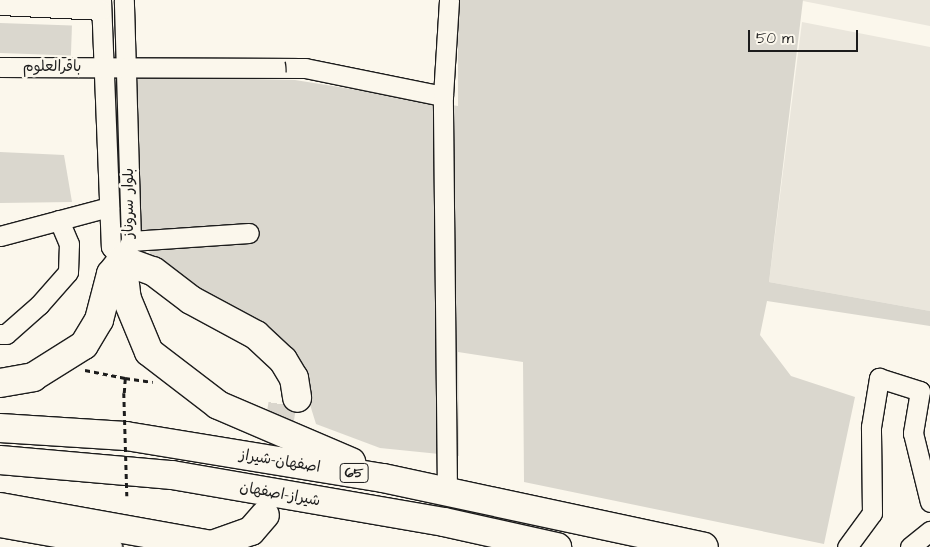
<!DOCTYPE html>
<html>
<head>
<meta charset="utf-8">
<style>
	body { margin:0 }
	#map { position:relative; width:930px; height:547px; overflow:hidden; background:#fbf7ec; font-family:"Architects Daughter","Playpen Sans Arabic",sans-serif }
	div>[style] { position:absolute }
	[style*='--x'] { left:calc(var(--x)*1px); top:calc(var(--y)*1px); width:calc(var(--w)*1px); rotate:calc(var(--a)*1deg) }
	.built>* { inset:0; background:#eae6dc }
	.green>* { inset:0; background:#dad7ce; transform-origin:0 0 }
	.highway-tunnel>* { height:28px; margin-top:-14px; transform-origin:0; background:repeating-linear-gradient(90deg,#dad6cd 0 28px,transparent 0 42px) }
	.path>* { height:2.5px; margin-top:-1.25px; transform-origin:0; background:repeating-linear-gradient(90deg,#1c1c1c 0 5px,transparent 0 9px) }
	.roads { filter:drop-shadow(1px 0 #1c1c1c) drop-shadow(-1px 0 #1c1c1c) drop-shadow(0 1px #1c1c1c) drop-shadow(0 -1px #1c1c1c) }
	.minor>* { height:19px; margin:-9.5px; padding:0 9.5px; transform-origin:9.5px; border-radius:9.5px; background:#fbf7ec }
	.highway>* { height:28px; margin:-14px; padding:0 14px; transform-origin:14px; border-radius:14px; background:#fbf7ec }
	.path-bridge>* { height:2.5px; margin-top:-1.25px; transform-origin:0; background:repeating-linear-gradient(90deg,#1c1c1c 0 5px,transparent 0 9px) }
	span { translate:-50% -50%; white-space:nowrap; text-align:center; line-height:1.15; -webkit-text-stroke:5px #fbf7ec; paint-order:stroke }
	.shield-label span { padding:1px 4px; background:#fbf7ec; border:1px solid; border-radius:4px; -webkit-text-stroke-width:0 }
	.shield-label { font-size:14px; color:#1c1c1c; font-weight:700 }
	.street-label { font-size:15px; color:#1c1c1c }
	.scale { position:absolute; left:748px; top:30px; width:110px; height:22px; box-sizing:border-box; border:2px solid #1c1c1c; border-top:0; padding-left:6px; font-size:15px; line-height:18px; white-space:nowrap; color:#1c1c1c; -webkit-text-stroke:4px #fbf7ec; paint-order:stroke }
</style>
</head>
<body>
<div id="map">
	<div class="built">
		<div style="clip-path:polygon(930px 0,930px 26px,803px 1px,803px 0)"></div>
		<div style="clip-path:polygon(802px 22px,930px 47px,930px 311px,769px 282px)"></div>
	</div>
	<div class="green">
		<div style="clip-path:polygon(458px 0,803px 0,769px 282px,930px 311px,930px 326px,767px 301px,760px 335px,791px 376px,855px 397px,824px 544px,524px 482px,523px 362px,458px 352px,459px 456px,380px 448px,316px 424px,298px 366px,151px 256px,139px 224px,135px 76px,295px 80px,458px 106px)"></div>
		<div style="left:0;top:23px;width:72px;height:30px;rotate:2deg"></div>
		<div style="clip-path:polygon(0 152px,64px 155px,72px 202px,0 203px)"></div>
	</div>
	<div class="highway-tunnel">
		<div style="--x:265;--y:515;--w:123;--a:-81.1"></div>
	</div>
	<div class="path">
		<div style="--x:85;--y:370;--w:41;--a:11.3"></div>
		<div style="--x:124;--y:393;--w:15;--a:-86"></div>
		<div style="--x:125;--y:378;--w:28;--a:8"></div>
	</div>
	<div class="roads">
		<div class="minor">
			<div style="--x:101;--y:0;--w:247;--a:87.7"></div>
			<div style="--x:111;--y:247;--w:17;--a:50"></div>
			<div style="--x:122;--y:260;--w:21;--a:-65"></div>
			<div style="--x:131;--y:241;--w:241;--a:-91.7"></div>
			<div style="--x:0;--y:5;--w:101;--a:2.8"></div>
			<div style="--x:0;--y:67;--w:305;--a:0.2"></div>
			<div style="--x:305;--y:68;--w:141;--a:11.5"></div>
			<div style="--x:0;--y:236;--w:113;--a:-14.9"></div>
			<div style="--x:131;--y:241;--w:118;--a:-3.9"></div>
			<div style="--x:0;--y:334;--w:6;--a:0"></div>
			<div style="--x:6;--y:334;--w:44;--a:-41.3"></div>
			<div style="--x:39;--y:305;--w:44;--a:-48.7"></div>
			<div style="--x:68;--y:272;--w:28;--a:-88"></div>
			<div style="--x:69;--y:244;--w:26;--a:-113"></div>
			<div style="--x:447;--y:493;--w:397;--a:-90.6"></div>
			<div style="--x:443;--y:96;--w:96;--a:-86.4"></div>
			<div style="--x:0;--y:527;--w:114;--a:10.1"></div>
			<div style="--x:847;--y:547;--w:42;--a:-53.7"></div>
			<div style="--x:872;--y:513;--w:86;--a:-90.7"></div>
			<div style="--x:871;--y:427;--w:50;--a:-80.7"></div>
			<div style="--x:879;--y:378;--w:43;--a:17.6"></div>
			<div style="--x:920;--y:391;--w:43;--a:99.5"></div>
			<div style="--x:913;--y:433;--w:71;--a:76.2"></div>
			<div style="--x:910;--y:547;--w:26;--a:-39"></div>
		</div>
		<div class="highway">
			<div style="--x:122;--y:260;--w:39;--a:83"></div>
			<div style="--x:127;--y:299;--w:57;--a:67.5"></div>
			<div style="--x:149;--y:352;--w:87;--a:37.5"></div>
			<div style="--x:218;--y:405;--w:145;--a:23.2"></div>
			<div style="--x:122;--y:260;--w:33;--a:20"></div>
			<div style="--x:153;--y:271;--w:48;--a:37.3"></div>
			<div style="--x:191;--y:300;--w:74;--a:28.3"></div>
			<div style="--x:256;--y:335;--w:37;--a:43"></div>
			<div style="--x:283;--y:360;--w:21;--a:59"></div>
			<div style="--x:294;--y:378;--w:20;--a:81"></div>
			<div style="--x:0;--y:383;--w:34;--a:-10"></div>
			<div style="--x:33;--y:377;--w:60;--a:-32.1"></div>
			<div style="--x:84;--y:345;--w:29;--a:-59"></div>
			<div style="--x:99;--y:320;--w:48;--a:-75.4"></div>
			<div style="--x:111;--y:274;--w:18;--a:-52"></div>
			<div style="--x:0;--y:428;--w:126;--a:3.6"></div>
			<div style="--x:126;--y:436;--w:260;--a:9.3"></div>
			<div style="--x:383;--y:478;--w:328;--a:12.1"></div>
			<div style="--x:0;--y:460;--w:173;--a:5"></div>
			<div style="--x:172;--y:475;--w:276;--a:9.8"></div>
			<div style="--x:444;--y:522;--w:116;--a:12.5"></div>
			<div style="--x:0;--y:507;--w:215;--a:10.2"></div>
			<div style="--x:212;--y:545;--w:41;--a:-19.7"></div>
			<div style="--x:251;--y:531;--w:21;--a:-49"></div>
		</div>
	</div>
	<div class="path-bridge">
		<div style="--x:124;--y:393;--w:103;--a:88.3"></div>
	</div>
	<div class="shield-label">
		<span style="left:354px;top:473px">65</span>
	</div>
	<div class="street-label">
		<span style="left:52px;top:67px">باقرالعلوم</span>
		<span style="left:286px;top:68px;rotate:1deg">۱</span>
		<span style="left:129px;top:203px;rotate:-90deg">بلوار سروناز</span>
		<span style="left:280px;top:461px;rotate:9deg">اصفهان-شیراز</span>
		<span style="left:280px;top:494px;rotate:10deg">شیراز-اصفهان</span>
	</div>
	<div class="scale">50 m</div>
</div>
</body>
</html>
